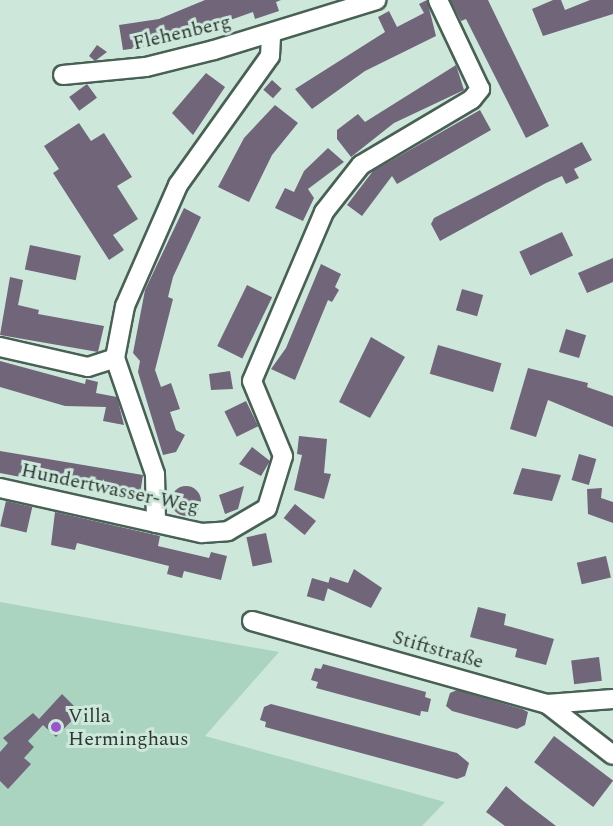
<!DOCTYPE html>
<html>
<head>
<meta charset="utf-8">
<style>
	body { margin:0 }
	#map { position:relative; width:613px; height:826px; overflow:hidden; background:#cde8db; font-family:Spectral,serif }
	div>[style] { position:absolute }
	[style*='--x'] { left:calc(var(--x)*1px); top:calc(var(--y)*1px); width:calc(var(--w)*1px); rotate:calc(var(--a)*1deg) }
	.green>* { inset:0; background:#aad4c0 }
	.building>* { inset:0; background:#706579; transform-origin:0 0 }
	.round { border-radius:50% }
	.roads { filter:drop-shadow(2px 0 #496055) drop-shadow(-2px 0 #496055) drop-shadow(0 2px #496055) drop-shadow(0 -2px #496055) }
	.minor>* { height:18px; margin:-9px; padding:0 9px; transform-origin:9px; border-radius:9px; background:#fff }
	.dots>* { width:16px; height:16px; translate:-50% -50%; box-sizing:border-box; border:3px solid #cde8db; border-radius:50% }
	span { translate:-50% -50%; white-space:nowrap; text-align:center; line-height:1.15; -webkit-text-stroke:6px #cde8db; paint-order:stroke }
	.street-label { font-size:20px; color:#2e3934 }
	.poi-label { font-size:20px; color:#2e3934 }
	.left { translate:0 -50%; text-align:left }
</style>
</head>
<body>
<div id="map">
	<div class="green">
		<div style="clip-path:polygon(0 602px,279px 652px,205px 736px,445px 802px,422px 826px,0 826px)"></div>
	</div>
	<div class="building">
		<div style="clip-path:polygon(205px 0,281px 0,276px 2px,279px 11px,255px 19px,253px 12px,159px 45px,123px 50px,119px 25px,159px 19px)"></div>
		<div style="clip-path:polygon(427px 0,436px 36px,365px 71px,312px 109px,295px 89px,385px 32px,378px 17px,389px 11px,397px 27px,424px 13px,419px 4px)"></div>
		<div style="clip-path:polygon(450px 0,488px 0,549px 126px,526px 138px,466px 19px,461px 21px)"></div>
		<div style="clip-path:polygon(553px 0,561px 0,565px 10px,590px 0,613px 0,613px 14px,543px 36px,532px 9px)"></div>
		<div style="clip-path:polygon(97px 45px,107px 52px,95px 61px,89px 56px)"></div>
		<div style="clip-path:polygon(456px 65px,464px 90px,394px 123px,351px 157px,337px 139px,337px 130px,358px 114px,365px 122px)"></div>
		<div style="clip-path:polygon(206px 73px,225px 87px,193px 135px,172px 113px)"></div>
		<div style="left:272px;top:80px;width:13px;height:13px;rotate:42deg"></div>
		<div style="left:87px;top:84px;width:17px;height:22px;rotate:54deg"></div>
		<div style="clip-path:polygon(275px 105px,298px 123px,272px 155px,249px 202px,218px 187px,244px 138px)"></div>
		<div style="clip-path:polygon(480px 110px,491px 130px,397px 184px,392px 176px,362px 216px,347px 205px,373px 171px)"></div>
		<div style="clip-path:polygon(79px 123px,91px 141px,104px 133px,132px 177px,117px 186px,138px 219px,113px 235px,124px 250px,109px 260px,53px 173px,59px 169px,44px 146px)"></div>
		<div style="clip-path:polygon(582px 142px,592px 160px,574px 169px,579px 178px,566px 184px,562px 176px,546px 183px,440px 241px,431px 224px,434px 218px)"></div>
		<div style="clip-path:polygon(328px 148px,344px 162px,308px 189px,314px 198px,303px 221px,275px 208px,285px 188px,294px 192px,304px 171px)"></div>
		<div style="clip-path:polygon(184px 208px,201px 217px,173px 277px,168px 297px,173px 299px,155px 370px,161px 387px,171px 383px,180px 409px,170px 412px,176px 430px,185px 435px,176px 452px,163px 455px,138px 372px,140px 361px,133px 353px,145px 290px)"></div>
		<div style="left:562px;top:232px;width:26px;height:47px;rotate:65deg"></div>
		<div style="left:30px;top:245px;width:52px;height:25px;rotate:12deg"></div>
		<div style="clip-path:polygon(613px 258px,613px 282px,587px 293px,578px 273px)"></div>
		<div style="clip-path:polygon(321px 264px,341px 274px,335px 287px,339px 290px,332px 302px,328px 300px,295px 380px,271px 369px,286px 348px)"></div>
		<div style="clip-path:polygon(10px 277px,23px 280px,18px 305px,39px 310px,38px 314px,104px 326px,98px 352px,0 335px)"></div>
		<div style="left:247px;top:285px;width:28px;height:68px;rotate:26deg"></div>
		<div style="left:462px;top:289px;width:22px;height:22px;rotate:16deg"></div>
		<div style="left:566px;top:329px;width:21px;height:24px;rotate:17deg"></div>
		<div style="clip-path:polygon(371px 337px,405px 357px,370px 418px,339px 402px)"></div>
		<div style="left:438px;top:345px;width:66px;height:30px;rotate:16deg"></div>
		<div style="clip-path:polygon(0 361px,85px 384px,86px 379px,98px 382px,96px 393px,117px 397px,124px 425px,103px 421px,106px 407px,65px 406px,0 387px)"></div>
		<div style="clip-path:polygon(528px 368px,588px 383px,587px 387px,613px 396px,613px 427px,548px 400px,536px 437px,510px 429px)"></div>
		<div style="clip-path:polygon(230px 371px,233px 389px,211px 390px,209px 374px)"></div>
		<div style="left:246px;top:401px;width:28px;height:24px;rotate:64deg"></div>
		<div style="clip-path:polygon(299px 436px,327px 439px,324px 473px,331px 474px,324px 499px,294px 490px,302px 455px,297px 454px)"></div>
		<div style="clip-path:polygon(252px 447px,270px 461px,261px 476px,239px 464px)"></div>
		<div style="clip-path:polygon(0 451px,143px 475px,139px 500px,0 473px)"></div>
		<div style="left:579px;top:454px;width:18px;height:27px;rotate:16deg"></div>
		<div style="clip-path:polygon(522px 468px,561px 475px,552px 501px,513px 494px)"></div>
		<div style="clip-path:polygon(244px 486px,238px 509px,225px 514px,219px 495px)"></div>
		<div class="round" style="left:171px;top:486px;width:30px;height:30px"></div>
		<div style="clip-path:polygon(602px 488px,601px 498px,613px 502px,613px 523px,588px 514px,587px 489px)"></div>
		<div style="left:6px;top:501px;width:27px;height:26px;rotate:13deg"></div>
		<div style="left:295px;top:504px;width:27px;height:18px;rotate:39deg"></div>
		<div style="clip-path:polygon(55px 512px,160px 536px,158px 546px,209px 558px,211px 552px,227px 556px,221px 580px,184px 571px,182px 578px,167px 574px,169px 566px,77px 543px,75px 550px,51px 545px)"></div>
		<div style="left:266px;top:533px;width:30px;height:20px;rotate:78deg"></div>
		<div style="left:606px;top:556px;width:22px;height:30px;rotate:77deg"></div>
		<div style="clip-path:polygon(354px 569px,382px 588px,371px 608px,327px 588px,330px 577px,348px 583px)"></div>
		<div style="left:312px;top:578px;width:18px;height:19px;rotate:16deg"></div>
		<div style="clip-path:polygon(478px 607px,506px 614px,504px 625px,554px 639px,546px 665px,515px 657px,517px 649px,470px 637px)"></div>
		<div style="left:599px;top:657px;width:24px;height:28px;rotate:83deg"></div>
		<div style="clip-path:polygon(323px 664px,426px 692px,425px 697px,431px 699px,428px 712px,421px 711px,420px 716px,316px 688px,318px 682px,311px 680px,315px 668px,321px 669px)"></div>
		<div style="clip-path:polygon(457px 690px,522px 709px,528px 712px,525px 725px,517px 729px,452px 711px,446px 706px,450px 693px)"></div>
		<div style="clip-path:polygon(62px 694px,80px 712px,56px 737px,43px 725px,28px 741px,34px 747px,24px 758px,31px 764px,8px 789px,0 781px,0 752px,8px 743px,3px 738px,33px 713px,39px 719px)"></div>
		<div style="clip-path:polygon(271px 704px,457px 753px,469px 763px,465px 776px,457px 779px,265px 727px,266px 722px,260px 720px,264px 707px)"></div>
		<div style="left:554px;top:736px;width:74px;height:33px;rotate:37deg"></div>
		<div style="clip-path:polygon(506px 786px,522px 800px,556px 826px,505px 826px,486px 812px)"></div>
	</div>
	<div class="roads">
		<div class="minor">
			<div style="--x:63;--y:75;--w:83;--a:-5.5"></div>
			<div style="--x:146;--y:67;--w:70;--a:-14"></div>
			<div style="--x:214;--y:50;--w:170;--a:-17.1"></div>
			<div style="--x:0;--y:347;--w:90;--a:12.8"></div>
			<div style="--x:88;--y:367;--w:28;--a:-18"></div>
			<div style="--x:115;--y:358;--w:53;--a:-79.1"></div>
			<div style="--x:125;--y:306;--w:132;--a:-66.3"></div>
			<div style="--x:178;--y:185;--w:158;--a:-54.5"></div>
			<div style="--x:270;--y:56;--w:22;--a:-87"></div>
			<div style="--x:115;--y:358;--w:123;--a:71"></div>
			<div style="--x:155;--y:474;--w:49;--a:88.8"></div>
			<div style="--x:0;--y:488;--w:207;--a:12.6"></div>
			<div style="--x:202;--y:533;--w:26;--a:-4"></div>
			<div style="--x:228;--y:531;--w:45;--a:-30.5"></div>
			<div style="--x:267;--y:508;--w:54;--a:-72.9"></div>
			<div style="--x:283;--y:456;--w:81;--a:-112.5"></div>
			<div style="--x:252;--y:381;--w:184;--a:-66.9"></div>
			<div style="--x:324;--y:212;--w:60;--a:-51.8"></div>
			<div style="--x:361;--y:165;--w:129;--a:-30.7"></div>
			<div style="--x:472;--y:99;--w:13;--a:-51"></div>
			<div style="--x:480;--y:89;--w:98;--a:-115.3"></div>
			<div style="--x:252;--y:621;--w:306;--a:15.7"></div>
			<div style="--x:547;--y:704;--w:66;--a:-4.3"></div>
			<div style="--x:547;--y:704;--w:83;--a:37.7"></div>
		</div>
	</div>
	<div class="dots">
		<div style="left:56px;top:727px;background:#9955ca"></div>
	</div>
	<div class="street-label">
		<span style="left:182px;top:33px;rotate:-13deg">Flehenberg</span>
		<span style="left:110px;top:489px;rotate:12deg">Hundertwasser-Weg</span>
		<span style="left:438px;top:650px;rotate:16deg">Stiftstraße</span>
	</div>
	<div class="poi-label">
		<span class="left" style="left:68px;top:728px">Villa<br>Herminghaus</span>
	</div>
</div>
</body>
</html>
